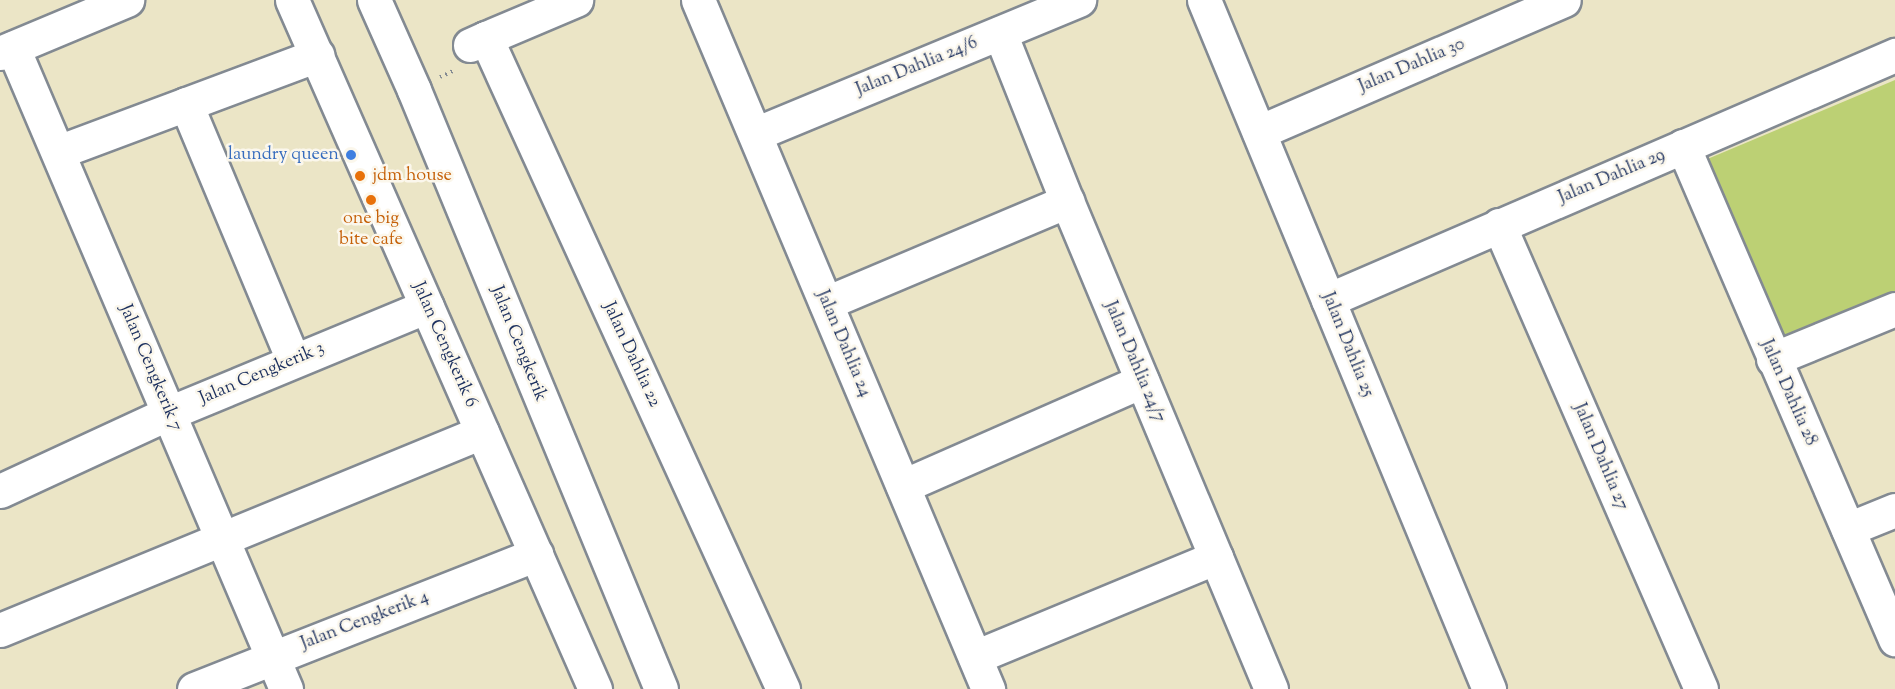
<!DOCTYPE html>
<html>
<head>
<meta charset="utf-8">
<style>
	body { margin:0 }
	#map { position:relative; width:1895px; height:689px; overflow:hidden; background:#ebe5c6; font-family:"Sorts Mill Goudy",serif }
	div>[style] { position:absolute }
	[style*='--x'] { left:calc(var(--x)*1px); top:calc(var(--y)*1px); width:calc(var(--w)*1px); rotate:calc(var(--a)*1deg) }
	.green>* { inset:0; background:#bcd074 }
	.path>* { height:4px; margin-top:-2px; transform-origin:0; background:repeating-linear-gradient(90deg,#838a92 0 1.5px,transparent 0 6px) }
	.roads { filter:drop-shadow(2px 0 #838a92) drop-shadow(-2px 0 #838a92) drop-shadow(0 2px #838a92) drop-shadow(0 -2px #838a92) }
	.minor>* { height:33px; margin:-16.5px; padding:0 16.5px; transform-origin:16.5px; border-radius:16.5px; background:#fff }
	.dots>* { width:16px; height:16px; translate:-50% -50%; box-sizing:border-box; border:3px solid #fbf7ec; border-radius:50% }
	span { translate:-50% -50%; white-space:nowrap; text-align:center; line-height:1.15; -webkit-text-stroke:5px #fbf7ec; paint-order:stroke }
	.street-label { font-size:18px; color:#1b2f5e }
	.shop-label { font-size:18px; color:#366cbe }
	.right { translate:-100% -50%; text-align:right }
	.food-label { font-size:18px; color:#c56008 }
	.left { translate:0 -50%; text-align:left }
</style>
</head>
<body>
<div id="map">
	<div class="green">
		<div style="clip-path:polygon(1895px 80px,1895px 296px,1782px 343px,1705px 160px)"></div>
	</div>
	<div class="path">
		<div style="--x:440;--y:77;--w:17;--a:-25"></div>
	</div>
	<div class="roads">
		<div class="minor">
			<div style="--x:292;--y:0;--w:753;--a:66.26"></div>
			<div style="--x:374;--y:0;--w:98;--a:66"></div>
			<div style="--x:414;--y:90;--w:648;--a:67.59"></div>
			<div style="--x:698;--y:0;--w:748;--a:67.17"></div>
			<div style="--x:1204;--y:0;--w:746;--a:67.53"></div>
			<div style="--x:1000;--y:33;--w:181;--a:68.3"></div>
			<div style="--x:1067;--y:201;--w:529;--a:67.31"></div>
			<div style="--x:486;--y:38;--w:98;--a:-22.9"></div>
			<div style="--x:470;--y:45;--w:17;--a:-24"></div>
			<div style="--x:486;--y:38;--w:716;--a:65.48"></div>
			<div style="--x:13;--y:48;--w:697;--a:66.93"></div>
			<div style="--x:0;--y:53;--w:138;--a:-22.7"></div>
			<div style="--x:186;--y:104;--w:277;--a:67.3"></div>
			<div style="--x:1259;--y:132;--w:332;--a:-23.4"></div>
			<div style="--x:755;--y:134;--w:351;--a:-22.5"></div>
			<div style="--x:1683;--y:146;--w:537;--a:66.73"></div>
			<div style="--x:58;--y:152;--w:277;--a:-20.5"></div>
			<div style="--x:1499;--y:225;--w:506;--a:66.47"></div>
			<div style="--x:1328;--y:300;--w:618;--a:-23.37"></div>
			<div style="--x:826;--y:303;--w:262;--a:-22.9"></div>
			<div style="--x:1773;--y:359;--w:132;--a:-22.3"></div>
			<div style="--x:903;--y:486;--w:261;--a:-23.7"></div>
			<div style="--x:0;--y:491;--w:186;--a:-24.8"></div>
			<div style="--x:169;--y:413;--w:279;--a:-22.5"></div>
			<div style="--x:1848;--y:529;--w:51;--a:-22"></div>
			<div style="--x:0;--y:630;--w:521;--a:-22.33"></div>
			<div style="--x:975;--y:657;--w:261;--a:-22.5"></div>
			<div style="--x:194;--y:689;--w:368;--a:-21.5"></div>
		</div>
	</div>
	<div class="dots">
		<div style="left:351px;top:155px;background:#3f7fe0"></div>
		<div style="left:360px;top:176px;background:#e8710a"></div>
		<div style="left:371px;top:200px;background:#e8710a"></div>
	</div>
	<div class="street-label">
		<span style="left:1412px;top:66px;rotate:-23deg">Jalan Dahlia 30</span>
		<span style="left:917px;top:67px;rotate:-22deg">Jalan Dahlia 24/6</span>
		<span style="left:1612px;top:177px;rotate:-23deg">Jalan Dahlia 29</span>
		<span style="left:518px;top:344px;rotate:68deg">Jalan Cengkerik</span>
		<span style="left:843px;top:344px;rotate:67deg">Jalan Dahlia 24</span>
		<span style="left:444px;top:345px;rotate:66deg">Jalan Cengkerik 6</span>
		<span style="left:1347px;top:345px;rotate:68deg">Jalan Dahlia 25</span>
		<span style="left:631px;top:355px;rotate:65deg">Jalan Dahlia 22</span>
		<span style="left:1134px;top:362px;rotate:67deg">Jalan Dahlia 24/7</span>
		<span style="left:150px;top:368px;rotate:67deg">Jalan Cengkerik 7</span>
		<span style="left:262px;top:374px;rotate:-23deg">Jalan Cengkerik 3</span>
		<span style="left:1788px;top:393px;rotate:66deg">Jalan Dahlia 28</span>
		<span style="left:1600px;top:457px;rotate:67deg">Jalan Dahlia 27</span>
		<span style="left:365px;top:621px;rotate:-21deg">Jalan Cengkerik 4</span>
	</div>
	<div class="shop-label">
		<span class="right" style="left:339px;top:155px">laundry queen</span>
	</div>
	<div class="food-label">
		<span class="left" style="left:372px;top:176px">jdm house</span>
		<span style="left:371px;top:230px">one big<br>bite cafe</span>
	</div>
</div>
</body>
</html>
